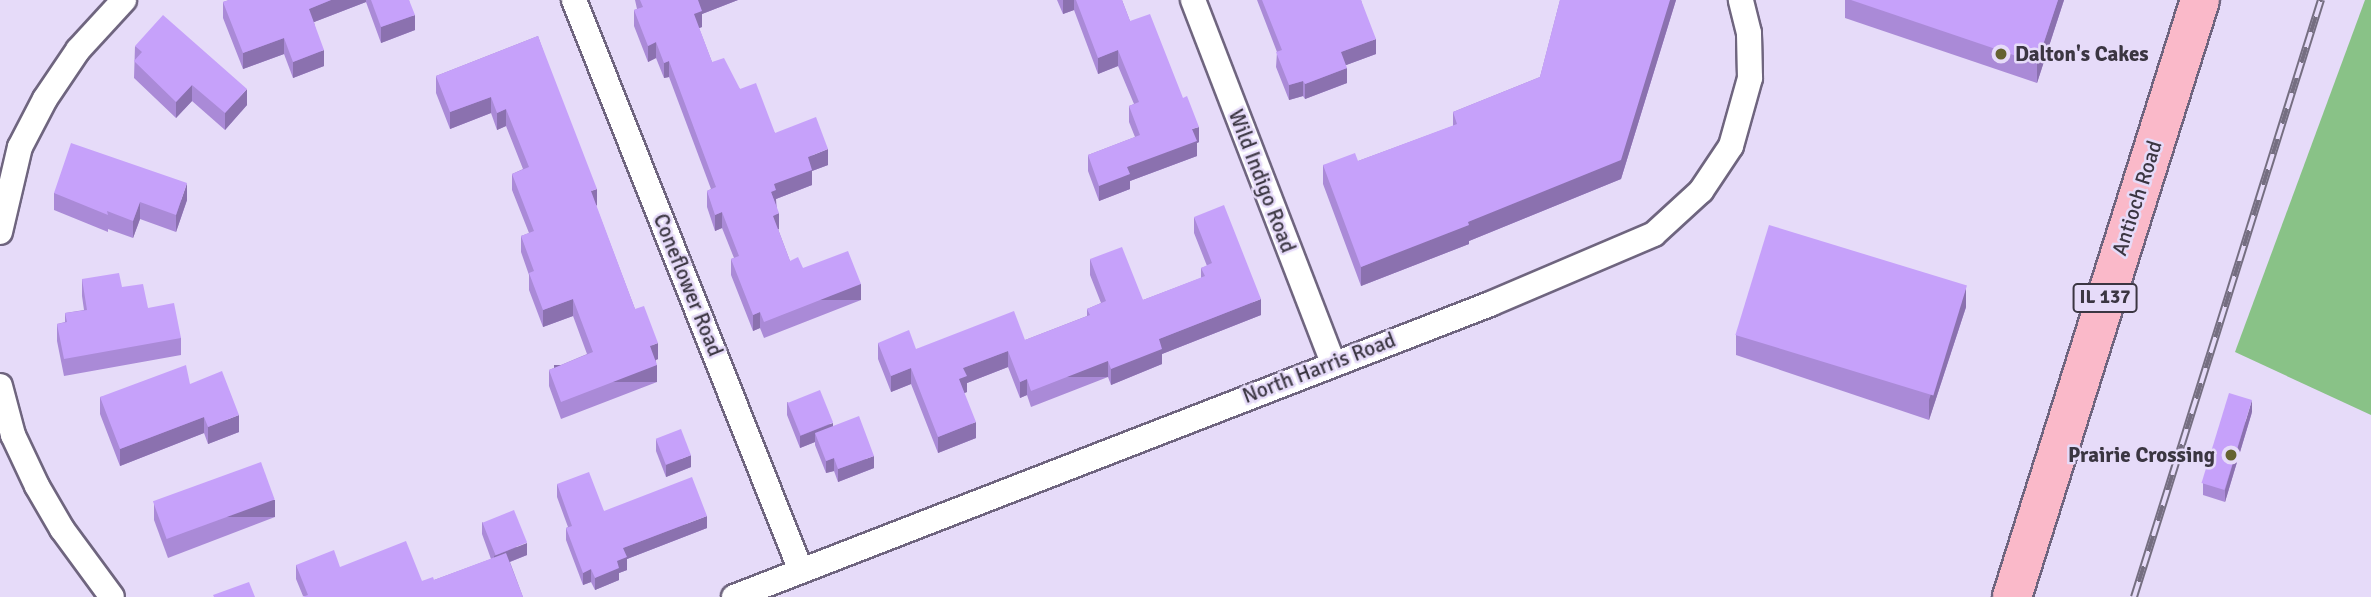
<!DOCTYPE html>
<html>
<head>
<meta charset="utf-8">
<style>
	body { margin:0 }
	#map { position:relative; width:2371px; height:597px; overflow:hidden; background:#e6dbf9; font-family:Signika,sans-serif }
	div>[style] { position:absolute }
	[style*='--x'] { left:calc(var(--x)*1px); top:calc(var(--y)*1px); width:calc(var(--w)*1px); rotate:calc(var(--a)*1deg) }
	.green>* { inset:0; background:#89c287 }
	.roads { filter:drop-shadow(2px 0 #6f657f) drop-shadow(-2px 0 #6f657f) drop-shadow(0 2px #6f657f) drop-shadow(0 -2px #6f657f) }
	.street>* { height:24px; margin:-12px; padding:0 12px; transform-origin:12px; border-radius:12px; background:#fff }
	.primary>* { height:38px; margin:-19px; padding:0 19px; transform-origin:19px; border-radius:19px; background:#fab9c9 }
	.rail>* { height:8px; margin-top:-4px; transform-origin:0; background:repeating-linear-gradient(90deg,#e6dbf9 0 16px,#756e81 0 32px); box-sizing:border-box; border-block:2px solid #756e81 }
	.wall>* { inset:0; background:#aa8ad7 }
	.shaded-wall>* { inset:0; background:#8b71af; transform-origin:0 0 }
	.building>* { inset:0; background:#c6a1fa; transform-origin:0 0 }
	.dots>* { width:19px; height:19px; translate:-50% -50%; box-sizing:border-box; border:4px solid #e6dbf9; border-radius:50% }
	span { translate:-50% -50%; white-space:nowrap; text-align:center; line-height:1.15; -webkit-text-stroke:5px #e6dbf9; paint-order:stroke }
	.shield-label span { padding:2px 5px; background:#e6dbf9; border:2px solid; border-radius:5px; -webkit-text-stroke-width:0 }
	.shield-label { font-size:19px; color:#3b3642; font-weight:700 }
	.poi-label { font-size:21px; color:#3b3642; font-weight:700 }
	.left { translate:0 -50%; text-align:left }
	.right { translate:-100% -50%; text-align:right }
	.street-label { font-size:21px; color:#3b3642 }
</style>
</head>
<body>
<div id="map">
	<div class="green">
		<div style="clip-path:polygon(2365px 0,2371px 0,2371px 415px,2235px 352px)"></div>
	</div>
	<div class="roads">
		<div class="street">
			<div style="--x:574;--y:0;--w:614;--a:68.32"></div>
			<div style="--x:1193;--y:0;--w:388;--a:68.9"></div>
			<div style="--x:0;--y:232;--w:87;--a:-76.8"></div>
			<div style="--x:20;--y:147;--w:54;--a:-62.5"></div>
			<div style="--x:45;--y:99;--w:59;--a:-56"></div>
			<div style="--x:78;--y:50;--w:68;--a:-47.4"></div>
			<div style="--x:0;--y:386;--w:51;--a:75.1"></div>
			<div style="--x:13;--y:435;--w:56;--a:64.8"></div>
			<div style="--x:37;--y:486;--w:50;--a:59.8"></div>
			<div style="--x:62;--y:529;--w:84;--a:53.7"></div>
			<div style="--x:734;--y:597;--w:811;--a:-21.18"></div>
			<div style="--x:1490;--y:304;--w:178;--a:-23.1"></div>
			<div style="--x:1654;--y:234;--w:64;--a:-42.5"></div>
			<div style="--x:1701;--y:191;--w:54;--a:-56.3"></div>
			<div style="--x:1731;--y:146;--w:71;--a:-74.4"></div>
			<div style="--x:1750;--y:78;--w:45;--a:-91.3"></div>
			<div style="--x:1749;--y:33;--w:34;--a:-104"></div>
		</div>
		<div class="primary">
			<div style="--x:2012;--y:597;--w:626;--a:-72.52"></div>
		</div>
	</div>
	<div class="rail">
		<div style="--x:2134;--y:597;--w:626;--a:-72.61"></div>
	</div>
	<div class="wall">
		<div style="clip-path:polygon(229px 0,409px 0,415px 30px,381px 43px,366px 2px,314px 22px,324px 66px,293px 78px,284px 54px,243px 69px,223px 18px,223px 2px)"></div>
		<div style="clip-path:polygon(635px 0,738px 0,702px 14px,702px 27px,699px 28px,712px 62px,740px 89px,775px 133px,828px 165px,812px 171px,812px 185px,776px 199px,779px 229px,778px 229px,790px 261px,861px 300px,764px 338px,760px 328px,753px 331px,731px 275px,731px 259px,734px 258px,722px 228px,715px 231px,707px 207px,707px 191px,711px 189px,669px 77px,664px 78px,656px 58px,648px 62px,634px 26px,634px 10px,637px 9px)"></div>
		<div style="clip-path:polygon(1057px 0,1122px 0,1130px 21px,1199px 142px,1197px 143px,1197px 156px,1130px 181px,1130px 189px,1099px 201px,1088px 171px,1088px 155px,1135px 137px,1129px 122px,1129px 106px,1134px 104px,1118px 66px,1098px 74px,1074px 10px,1063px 14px)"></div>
		<div style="clip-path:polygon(1257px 0,1361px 0,1376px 54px,1346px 65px,1347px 83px,1305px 99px,1303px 96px,1289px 100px,1276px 67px,1277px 52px)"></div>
		<div style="clip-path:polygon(1560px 0,1676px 0,1621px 179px,1469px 241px,1469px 244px,1361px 286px,1323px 184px,1323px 165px,1358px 161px,1453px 126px,1453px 112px,1540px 77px)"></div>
		<div style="clip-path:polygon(1845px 0,2064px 0,2037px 83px,1845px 18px)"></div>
		<div style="clip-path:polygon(538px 36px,597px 205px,596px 206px,635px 309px,658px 359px,656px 360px,657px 382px,561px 419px,549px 386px,549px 370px,587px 354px,573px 316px,543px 327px,529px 290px,529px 275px,521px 252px,521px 236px,529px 233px,512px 190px,512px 174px,523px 169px,506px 126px,497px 130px,491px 113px,450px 129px,436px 93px,436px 76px)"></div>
		<div style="clip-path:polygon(135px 46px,247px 105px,225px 130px,192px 101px,176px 118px,134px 78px)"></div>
		<div style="clip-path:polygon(54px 193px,187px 200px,176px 232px,140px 219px,133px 238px,108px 229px,108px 232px,54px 210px)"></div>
		<div style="clip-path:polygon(1194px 217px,1261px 315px,1162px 354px,1162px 364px,1111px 385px,1108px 377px,1031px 407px,1027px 395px,1020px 398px,1008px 367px,967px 383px,967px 392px,964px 393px,976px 438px,938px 453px,911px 384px,891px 392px,878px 359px,878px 343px,916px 349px,1025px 340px,1087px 316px,1087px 309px,1101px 303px,1090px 275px,1090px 259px,1143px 300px,1201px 278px,1201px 268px,1207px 266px,1194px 233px)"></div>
		<div style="clip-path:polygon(82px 279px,122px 287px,148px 308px,181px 338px,181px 355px,64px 376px,57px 341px,57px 324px,65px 322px,65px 313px,84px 310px,82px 296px)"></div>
		<div style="clip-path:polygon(1966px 307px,1929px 420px,1736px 355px,1736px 335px)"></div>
		<div style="clip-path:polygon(190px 384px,239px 432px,208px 444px,204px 433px,120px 466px,100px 414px,100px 397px)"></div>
		<div style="clip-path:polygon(787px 402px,833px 426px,874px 468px,838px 482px,834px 471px,826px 473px,815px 445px,815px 442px,800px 448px,787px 415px)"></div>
		<div style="clip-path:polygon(2252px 412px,2225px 502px,2203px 495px,2203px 483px)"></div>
		<div style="clip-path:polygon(656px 439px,691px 467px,666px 477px,656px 451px)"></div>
		<div style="clip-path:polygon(557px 484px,604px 511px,707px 528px,627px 559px,627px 570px,619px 573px,619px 580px,595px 590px,591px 582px,583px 585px,566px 540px,566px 528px,568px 527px,557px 497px)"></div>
		<div style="clip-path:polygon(154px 503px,275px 517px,168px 558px,154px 520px)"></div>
		<div style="clip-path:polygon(482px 522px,527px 555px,510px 562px,523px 597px,303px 596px,296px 579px,296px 565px,340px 567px,422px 581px,434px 580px,491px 559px,482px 534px)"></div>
	</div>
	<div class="shaded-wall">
		<div style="clip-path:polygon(331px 0,366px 0,366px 2px,309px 24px,309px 9px)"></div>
		<div style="clip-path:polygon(698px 0,738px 0,702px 14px,702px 27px,694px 30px,694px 14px)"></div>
		<div style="clip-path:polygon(1063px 0,1074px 0,1074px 10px,1063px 14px)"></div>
		<div style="clip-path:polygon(1670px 0,1676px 0,1621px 179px,1469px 241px,1469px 244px,1361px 286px,1361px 267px,1468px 222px)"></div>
		<div style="clip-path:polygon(2058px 0,2064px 0,2037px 83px,2037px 63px)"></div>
		<div style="clip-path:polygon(415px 15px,415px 30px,381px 43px,381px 27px)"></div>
		<div style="clip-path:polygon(284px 38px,284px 54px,243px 69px,243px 53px)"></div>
		<div style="clip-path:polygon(1376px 39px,1376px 54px,1341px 67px,1341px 52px)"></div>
		<div style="clip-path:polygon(656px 42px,656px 58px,648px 62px,648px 46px)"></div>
		<div style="clip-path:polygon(324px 50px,324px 66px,293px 78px,293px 62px)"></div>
		<div style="clip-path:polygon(1118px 50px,1118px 66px,1098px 74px,1098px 58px)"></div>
		<div style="clip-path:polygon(669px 61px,669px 77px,664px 78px,664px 63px)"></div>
		<div style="clip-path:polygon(1347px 68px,1347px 83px,1305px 99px,1305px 84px)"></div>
		<div style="clip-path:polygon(1303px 81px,1303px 96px,1289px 100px,1289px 85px)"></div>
		<div style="clip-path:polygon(192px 85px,192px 101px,176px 118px,176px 102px)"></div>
		<div style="clip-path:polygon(247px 89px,247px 105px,225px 130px,225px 113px)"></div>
		<div style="clip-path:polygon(491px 97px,491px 113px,450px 129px,450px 112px)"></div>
		<div style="clip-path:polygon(506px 109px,506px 126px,497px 130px,497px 113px)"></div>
		<div style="clip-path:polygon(1199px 127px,1199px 142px,1197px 143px,1197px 156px,1130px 181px,1130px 189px,1099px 201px,1099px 186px,1127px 167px,1192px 129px)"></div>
		<div style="clip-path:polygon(828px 149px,828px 165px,812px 171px,812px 185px,776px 199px,776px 206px,771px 192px,774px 184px,808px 157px)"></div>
		<div style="clip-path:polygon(187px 183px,187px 200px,176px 232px,176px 215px)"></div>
		<div style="clip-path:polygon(597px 189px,597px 205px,591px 208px,591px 191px)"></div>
		<div style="clip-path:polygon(140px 202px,140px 219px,133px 238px,133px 221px)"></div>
		<div style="clip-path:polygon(722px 212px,722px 228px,715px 231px,715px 215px)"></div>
		<div style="clip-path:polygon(779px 213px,779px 229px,773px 232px,773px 216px)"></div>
		<div style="left:861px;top:284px;width:16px;height:104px;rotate:90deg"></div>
		<div style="clip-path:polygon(1966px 287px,1966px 307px,1929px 420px,1929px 400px)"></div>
		<div style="clip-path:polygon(573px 299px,573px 316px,543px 327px,543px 310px)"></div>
		<div style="clip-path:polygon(1261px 299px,1261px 315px,1162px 354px,1162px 364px,1111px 385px,1111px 369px,1159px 339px)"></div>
		<div style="clip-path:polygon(760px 312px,760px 328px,753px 331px,753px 315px)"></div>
		<div style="clip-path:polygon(658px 343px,658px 359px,650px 362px,650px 346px)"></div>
		<div style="clip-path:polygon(1008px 351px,1008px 367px,967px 383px,967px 392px,959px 395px,959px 379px,963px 368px)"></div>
		<div style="left:1108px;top:361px;width:16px;height:83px;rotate:90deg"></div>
		<div style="left:657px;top:365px;width:17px;height:103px;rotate:90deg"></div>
		<div style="clip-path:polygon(911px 368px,911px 384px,891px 392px,891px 376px)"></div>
		<div style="clip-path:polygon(1027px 379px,1027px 395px,1020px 398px,1020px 382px)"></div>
		<div style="clip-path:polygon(2252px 400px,2252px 412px,2225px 502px,2225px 490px)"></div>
		<div style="clip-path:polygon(239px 415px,239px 432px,208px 444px,208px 427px)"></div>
		<div style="clip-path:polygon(204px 417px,204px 433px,120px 466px,120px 449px)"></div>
		<div style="clip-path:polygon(976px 422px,976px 438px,938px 453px,938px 437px)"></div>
		<div style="clip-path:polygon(833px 423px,833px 435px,815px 433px,815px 442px,800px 448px,800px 436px)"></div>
		<div style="clip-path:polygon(691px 455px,691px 467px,666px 477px,666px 465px)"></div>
		<div style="clip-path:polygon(874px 456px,874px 468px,838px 482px,838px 469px)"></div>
		<div style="clip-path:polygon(834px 458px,834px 471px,826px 473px,826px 461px)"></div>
		<div style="left:275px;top:500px;width:17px;height:115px;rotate:90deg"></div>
		<div style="clip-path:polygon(707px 516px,707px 528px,627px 559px,627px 570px,619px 573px,619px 580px,595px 590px,595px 578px,617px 561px,623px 548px)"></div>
		<div style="clip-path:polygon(527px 543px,527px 555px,494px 568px,494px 556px)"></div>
		<div style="clip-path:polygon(591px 569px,591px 582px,583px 585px,583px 573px)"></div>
	</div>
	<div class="building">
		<div style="clip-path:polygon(229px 0,331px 0,309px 9px,324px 50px,293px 62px,284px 38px,243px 53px,223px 2px)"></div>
		<div style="clip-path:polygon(371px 0,409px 0,415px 15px,381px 27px)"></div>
		<div style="clip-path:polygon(640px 0,698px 0,702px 11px,694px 14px,712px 62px,724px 58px,740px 89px,756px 83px,775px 133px,816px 117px,828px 149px,808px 157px,812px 170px,774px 184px,776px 190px,771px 192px,779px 213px,773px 216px,790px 261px,798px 257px,803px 268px,848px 251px,861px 284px,764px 322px,760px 312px,753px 315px,731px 259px,739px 256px,722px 212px,715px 215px,707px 191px,716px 187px,669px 61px,664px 63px,656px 42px,648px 46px,634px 10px,643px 7px)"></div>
		<div style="clip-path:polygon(1076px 0,1122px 0,1130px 21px,1150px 14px,1183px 98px,1187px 96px,1199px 127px,1192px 129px,1197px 141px,1127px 167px,1130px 174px,1099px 186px,1088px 155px,1140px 135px,1129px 106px,1139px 102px,1118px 50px,1098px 58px)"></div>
		<div style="clip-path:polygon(1262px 0,1361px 0,1376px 39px,1341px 52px,1347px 68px,1305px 84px,1303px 81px,1289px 85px,1276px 52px,1282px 50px)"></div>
		<div style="clip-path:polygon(1560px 0,1670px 0,1621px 160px,1468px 222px,1469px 225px,1361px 267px,1323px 165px,1355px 153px,1358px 161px,1457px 124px,1453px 112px,1540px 77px)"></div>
		<div style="clip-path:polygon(1851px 0,2058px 0,2037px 63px)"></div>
		<div style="clip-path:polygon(163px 15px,247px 89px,225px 113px,192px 85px,176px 102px,134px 61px,142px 52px,135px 46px)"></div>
		<div style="clip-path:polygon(538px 36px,597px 189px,591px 191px,635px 309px,644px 306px,658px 343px,650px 346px,657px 365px,561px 402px,549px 370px,593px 352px,573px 299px,543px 310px,529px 273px,534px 271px,521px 236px,534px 231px,512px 174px,529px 167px,506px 109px,497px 113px,491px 97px,450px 112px,436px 76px)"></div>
		<div style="clip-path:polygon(71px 143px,187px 183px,176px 215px,140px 202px,133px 221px,107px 211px,108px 215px,54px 193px)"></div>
		<div style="clip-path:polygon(1224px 205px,1261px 299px,1159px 339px,1162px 349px,1111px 369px,1108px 361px,1031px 391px,1027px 379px,1020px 382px,1008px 351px,963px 368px,967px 376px,959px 379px,976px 422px,938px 437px,911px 368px,891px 376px,878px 343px,909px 330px,916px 349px,1014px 311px,1025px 340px,1090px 315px,1087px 309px,1106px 301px,1090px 259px,1122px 247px,1143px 300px,1205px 276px,1201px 268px,1212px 263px,1194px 217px)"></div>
		<div style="left:1769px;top:225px;width:207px;height:115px;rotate:17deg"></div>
		<div style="clip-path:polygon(119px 273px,122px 287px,143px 284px,148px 308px,174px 303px,181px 338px,64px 359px,57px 324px,67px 322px,65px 313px,87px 310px,82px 279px)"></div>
		<div style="clip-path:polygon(186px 365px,190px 384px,222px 371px,239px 415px,208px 427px,204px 417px,120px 449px,100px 397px)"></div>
		<div style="left:820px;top:390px;width:35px;height:35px;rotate:68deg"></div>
		<div style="left:2229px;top:393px;width:24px;height:94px;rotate:17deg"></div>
		<div style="clip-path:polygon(859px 416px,874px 456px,838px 469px,834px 458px,826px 461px,815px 433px)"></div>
		<div style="left:681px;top:429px;width:28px;height:27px;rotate:69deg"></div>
		<div style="left:261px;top:462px;width:40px;height:115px;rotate:70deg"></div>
		<div style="clip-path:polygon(589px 472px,604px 511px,692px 477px,707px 516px,623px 548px,627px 557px,617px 561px,619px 568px,595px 578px,591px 569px,583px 573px,566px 528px,572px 526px,557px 484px)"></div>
		<div style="left:514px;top:510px;width:35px;height:34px;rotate:68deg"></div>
		<div style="clip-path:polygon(406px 541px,422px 581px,433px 577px,434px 580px,506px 553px,523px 597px,302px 597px,308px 595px,296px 565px,334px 550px,340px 567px)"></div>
		<div style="clip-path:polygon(249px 582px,255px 597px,214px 597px,213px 595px)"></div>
	</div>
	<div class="dots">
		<div style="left:2001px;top:54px;background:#656330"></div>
		<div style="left:2231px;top:455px;background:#656330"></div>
	</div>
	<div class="shield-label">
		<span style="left:2105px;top:298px">IL 137</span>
	</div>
	<div class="poi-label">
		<span class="left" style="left:2015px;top:54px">Dalton's Cakes</span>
		<span class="right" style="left:2215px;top:455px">Prairie Crossing</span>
	</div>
	<div class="street-label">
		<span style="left:1262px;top:181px;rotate:69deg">Wild Indigo Road</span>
		<span style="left:2137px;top:198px;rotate:-72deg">Antioch Road</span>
		<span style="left:688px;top:285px;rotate:68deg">Coneflower Road</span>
		<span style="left:1319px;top:368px;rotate:-21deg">North Harris Road</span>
	</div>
</div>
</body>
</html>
